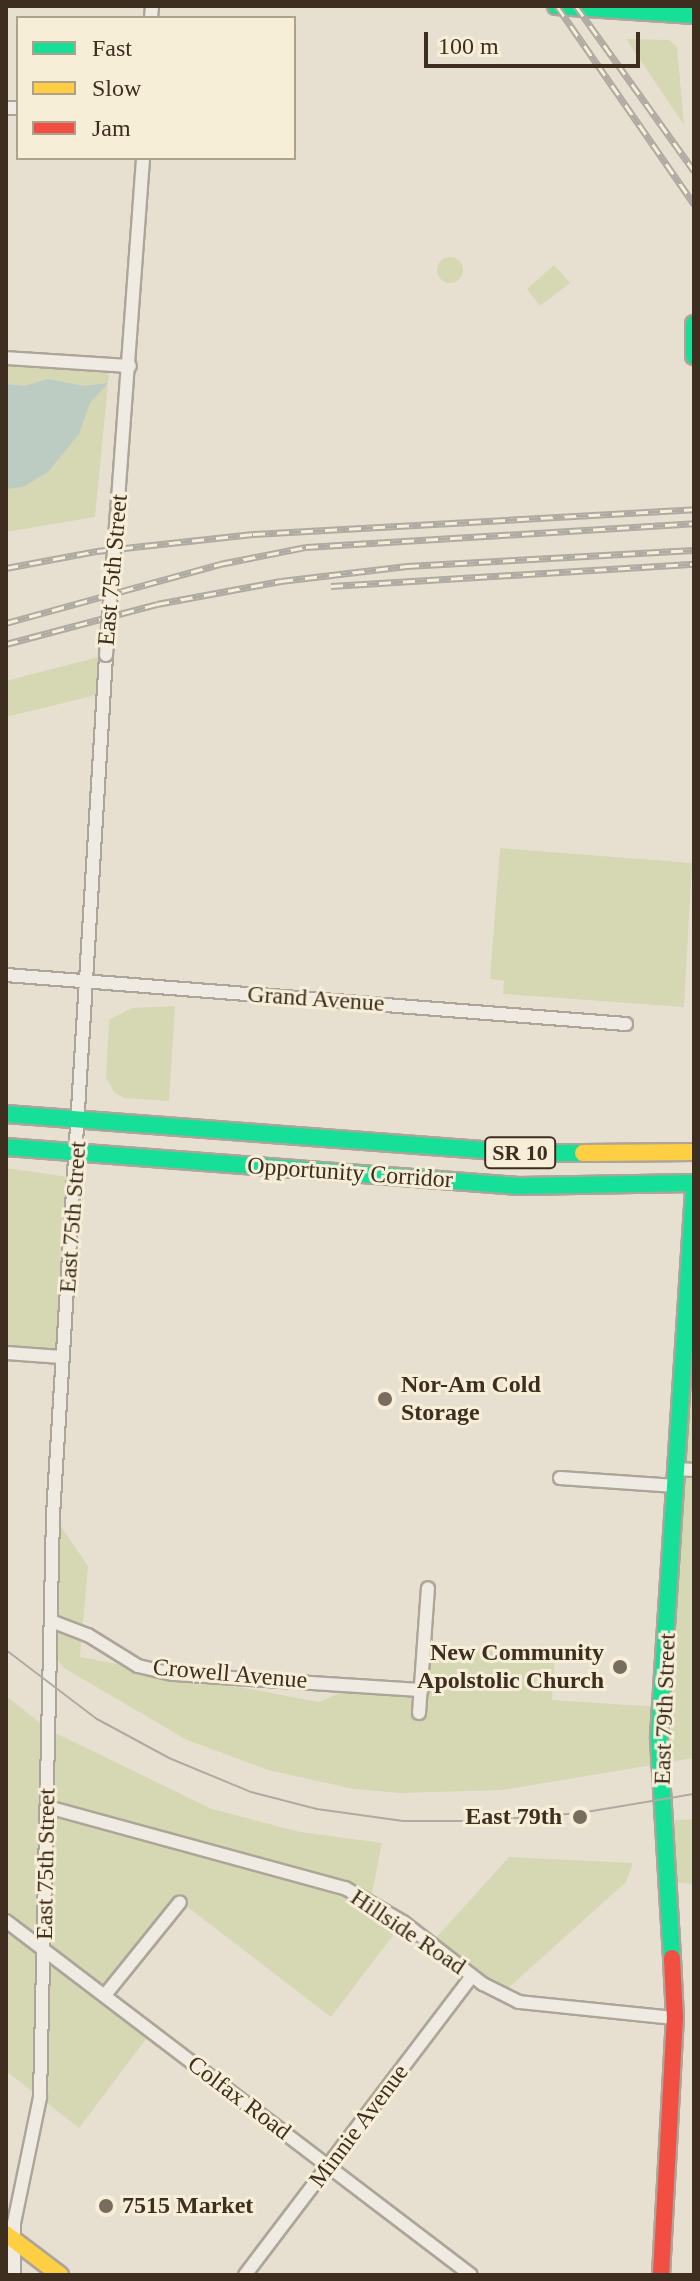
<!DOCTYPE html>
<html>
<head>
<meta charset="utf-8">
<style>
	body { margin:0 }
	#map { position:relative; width:700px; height:2281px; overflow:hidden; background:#e7e0d1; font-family:Georgia,serif }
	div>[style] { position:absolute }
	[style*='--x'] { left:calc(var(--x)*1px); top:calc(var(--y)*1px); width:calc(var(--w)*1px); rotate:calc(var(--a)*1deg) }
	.green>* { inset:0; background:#d6d7b3 }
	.round { border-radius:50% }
	.water>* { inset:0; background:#bcccc2 }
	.roads { filter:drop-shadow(2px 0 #ada599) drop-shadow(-2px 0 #ada599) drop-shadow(0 2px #ada599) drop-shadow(0 -2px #ada599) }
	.street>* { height:12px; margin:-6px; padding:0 6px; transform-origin:6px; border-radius:6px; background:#efebe3 }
	.fast>* { height:16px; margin:-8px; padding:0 8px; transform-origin:8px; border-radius:8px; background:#16e098 }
	.slow>* { height:16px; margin:-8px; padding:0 8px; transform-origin:8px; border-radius:8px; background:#ffcf43 }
	.jam>* { height:16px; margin:-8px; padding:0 8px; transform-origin:8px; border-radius:8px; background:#f24e42 }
	.tram>* { height:2px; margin:-1px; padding:0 1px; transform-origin:1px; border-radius:1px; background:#afaaa2 }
	.rail>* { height:7px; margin-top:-3.5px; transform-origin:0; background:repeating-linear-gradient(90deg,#f7eed8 0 12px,#afaaa2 0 24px); box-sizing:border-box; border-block:2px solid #afaaa2 }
	.bridges { filter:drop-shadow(2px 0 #ada599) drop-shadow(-2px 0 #ada599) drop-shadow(0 2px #ada599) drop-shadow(0 -2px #ada599) }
	.street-bridge>* { height:12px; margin:-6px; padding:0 6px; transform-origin:6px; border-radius:6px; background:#efebe3 }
	.dots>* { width:22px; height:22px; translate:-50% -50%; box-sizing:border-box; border:4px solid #f7eed8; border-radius:50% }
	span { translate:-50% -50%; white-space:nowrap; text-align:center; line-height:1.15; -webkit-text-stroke:6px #f7eed8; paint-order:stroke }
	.shield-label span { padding:2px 6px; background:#f7eed8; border:2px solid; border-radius:6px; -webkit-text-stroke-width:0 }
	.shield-label { font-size:22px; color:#3d2e20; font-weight:700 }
	.street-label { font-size:24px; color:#3d2e20 }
	.poi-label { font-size:24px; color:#3d2e20; font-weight:700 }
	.left { translate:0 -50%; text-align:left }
	.right { translate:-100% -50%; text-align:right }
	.frame { position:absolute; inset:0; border:8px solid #3d2e20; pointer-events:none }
	.legend { position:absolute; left:16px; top:16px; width:280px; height:144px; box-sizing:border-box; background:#f7eed8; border:2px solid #ada18e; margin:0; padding:10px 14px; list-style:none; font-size:24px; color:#3d2e20 }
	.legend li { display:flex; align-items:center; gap:16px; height:40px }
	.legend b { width:40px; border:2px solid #ada18e }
	.scale { position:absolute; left:424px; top:32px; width:216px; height:36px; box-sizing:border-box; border:4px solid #3d2e20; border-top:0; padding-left:10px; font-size:24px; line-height:28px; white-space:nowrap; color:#3d2e20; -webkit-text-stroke:6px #f7eed8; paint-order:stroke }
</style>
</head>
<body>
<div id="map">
	<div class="green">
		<div style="clip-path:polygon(626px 39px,669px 40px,677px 47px,684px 125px)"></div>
		<div class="round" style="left:437px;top:257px;width:26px;height:26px"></div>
		<div style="clip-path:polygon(554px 265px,570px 283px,540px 306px,527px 289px)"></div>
		<div style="clip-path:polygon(6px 366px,109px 373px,95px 517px,6px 532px)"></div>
		<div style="clip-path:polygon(106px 655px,104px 693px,6px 717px,6px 681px)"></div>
		<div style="clip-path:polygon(500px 848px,692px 863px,684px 1007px,503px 994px,504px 981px,490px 979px)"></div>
		<div style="clip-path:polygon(175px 1006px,169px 1101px,124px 1098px,115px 1093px,106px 1078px,109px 1020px,132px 1008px)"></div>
		<div style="clip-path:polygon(6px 1168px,75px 1178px,62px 1357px,6px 1353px)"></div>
		<div style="clip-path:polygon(694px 1213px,694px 1758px,502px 1790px,400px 1793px,354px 1789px,268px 1770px,187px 1740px,64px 1668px,51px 1652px,53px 1515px,88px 1566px,80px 1657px,319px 1702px,359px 1685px,420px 1690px,424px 1646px,555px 1654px,552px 1700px,661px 1707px)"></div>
		<div style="clip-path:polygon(6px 1696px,49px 1730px,212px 1809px,300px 1832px,382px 1843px,370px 1902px,403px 1922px,331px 2017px,181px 1902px,105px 1995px,152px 2031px,79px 2128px,6px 2071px)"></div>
		<div style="clip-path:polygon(694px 1819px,694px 1884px,668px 1882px,664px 1821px)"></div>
		<div style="clip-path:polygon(509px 1857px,633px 1863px,626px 1882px,506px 1990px,473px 1974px,435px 1939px)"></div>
	</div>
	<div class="water">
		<div style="clip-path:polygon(48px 379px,84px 386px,108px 383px,90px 403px,79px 434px,48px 472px,23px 487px,6px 489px,6px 384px,24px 386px)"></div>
	</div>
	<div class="roads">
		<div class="street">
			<div style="--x:151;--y:18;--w:12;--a:-85"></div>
			<div style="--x:6;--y:108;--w:12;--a:0"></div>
			<div style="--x:6;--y:358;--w:124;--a:3.7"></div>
			<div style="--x:117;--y:513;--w:356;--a:-85.8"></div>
			<div style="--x:6;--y:975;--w:622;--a:4.52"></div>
			<div style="--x:6;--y:1353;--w:56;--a:4.1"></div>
			<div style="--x:677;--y:1469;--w:17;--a:3"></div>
			<div style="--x:560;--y:1478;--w:116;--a:3.9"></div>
			<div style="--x:51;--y:1621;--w:40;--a:21"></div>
			<div style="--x:88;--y:1635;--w:59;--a:31.8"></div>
			<div style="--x:138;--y:1666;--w:36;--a:13"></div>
			<div style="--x:173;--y:1674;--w:249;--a:3.7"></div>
			<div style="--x:419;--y:1713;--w:125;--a:-85.9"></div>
			<div style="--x:48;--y:1807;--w:308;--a:15.3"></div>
			<div style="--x:345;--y:1888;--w:67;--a:30.4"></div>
			<div style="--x:403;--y:1922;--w:101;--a:37.8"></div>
			<div style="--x:483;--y:1984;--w:40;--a:26.6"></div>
			<div style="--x:519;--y:2002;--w:157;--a:5.9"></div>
			<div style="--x:6;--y:1921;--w:584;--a:37.28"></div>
			<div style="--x:105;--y:1995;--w:119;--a:-51.1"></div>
			<div style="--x:14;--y:2275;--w:52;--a:-90"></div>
			<div style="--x:14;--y:2223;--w:129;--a:-78.3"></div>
			<div style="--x:40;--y:2097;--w:582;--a:-88.72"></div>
			<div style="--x:53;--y:1515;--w:862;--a:-86.47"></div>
			<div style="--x:245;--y:2275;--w:375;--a:-52.8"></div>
		</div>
		<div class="fast">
			<div style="--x:556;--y:6;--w:138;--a:3.7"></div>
			<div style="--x:694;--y:324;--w:32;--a:90"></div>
			<div style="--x:6;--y:1114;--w:519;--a:4.31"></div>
			<div style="--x:524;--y:1153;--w:59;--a:0"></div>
			<div style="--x:6;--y:1147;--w:514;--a:4.35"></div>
			<div style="--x:519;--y:1186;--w:175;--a:-1"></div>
			<div style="--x:672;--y:1958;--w:222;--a:-93.4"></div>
			<div style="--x:659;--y:1736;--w:546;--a:-86.33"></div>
		</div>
		<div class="slow">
			<div style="--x:583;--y:1153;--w:111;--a:-0.5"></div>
			<div style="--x:6;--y:2234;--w:68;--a:37.2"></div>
		</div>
		<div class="jam">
			<div style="--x:661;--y:2275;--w:257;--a:-86.9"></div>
			<div style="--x:675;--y:2018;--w:60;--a:-92.9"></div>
		</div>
	</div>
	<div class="tram">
		<div style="--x:6;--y:1650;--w:114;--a:37.2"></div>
		<div style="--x:97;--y:1719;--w:82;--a:28.4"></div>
		<div style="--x:169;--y:1758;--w:89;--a:22.5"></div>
		<div style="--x:251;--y:1792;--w:68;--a:14.4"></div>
		<div style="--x:317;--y:1809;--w:87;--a:7.9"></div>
		<div style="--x:403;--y:1821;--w:76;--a:0"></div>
		<div style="--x:479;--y:1821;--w:101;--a:-4.5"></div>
		<div style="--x:580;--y:1813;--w:116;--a:-9.5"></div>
	</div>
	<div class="rail">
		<div style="--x:557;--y:6;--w:241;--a:55.3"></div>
		<div style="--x:576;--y:6;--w:203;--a:54.4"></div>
		<div style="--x:6;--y:568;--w:93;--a:-10.6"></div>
		<div style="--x:97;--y:551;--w:157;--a:-6.2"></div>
		<div style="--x:253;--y:534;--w:442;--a:-3.2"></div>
		<div style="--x:331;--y:586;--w:364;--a:-3.5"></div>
		<div style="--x:6;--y:623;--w:222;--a:-15.4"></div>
		<div style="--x:220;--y:564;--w:88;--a:-11.2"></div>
		<div style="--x:306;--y:547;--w:389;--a:-3.5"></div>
		<div style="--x:6;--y:644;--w:156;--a:-14.8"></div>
		<div style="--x:157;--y:604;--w:126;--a:-10.5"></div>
		<div style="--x:281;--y:581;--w:127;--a:-6.8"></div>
		<div style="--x:407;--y:566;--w:287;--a:-3.2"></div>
	</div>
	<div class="bridges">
		<div class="street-bridge">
			<div style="--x:106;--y:655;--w:142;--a:-85.6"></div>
		</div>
	</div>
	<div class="dots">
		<div style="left:385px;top:1399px;background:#786c5e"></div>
		<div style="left:620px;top:1667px;background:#786c5e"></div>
		<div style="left:580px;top:1817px;background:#786c5e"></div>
		<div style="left:106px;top:2206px;background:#786c5e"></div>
	</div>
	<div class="shield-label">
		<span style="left:520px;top:1153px">SR 10</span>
	</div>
	<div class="street-label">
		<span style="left:113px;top:570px;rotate:-85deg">East 75th Street</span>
		<span style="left:316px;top:999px;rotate:4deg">Grand Avenue</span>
		<span style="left:350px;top:1173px;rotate:4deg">Opportunity Corridor</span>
		<span style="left:73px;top:1217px;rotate:-86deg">East 75th Street</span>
		<span style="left:230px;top:1674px;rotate:5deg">Crowell Avenue</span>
		<span style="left:665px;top:1709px;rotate:-88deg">East 79th Street</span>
		<span style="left:46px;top:1864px;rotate:-89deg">East 75th Street</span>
		<span style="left:408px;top:1932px;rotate:34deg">Hillside Road</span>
		<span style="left:239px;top:2098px;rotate:37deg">Colfax Road</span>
		<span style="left:359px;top:2126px;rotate:-53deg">Minnie Avenue</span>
	</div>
	<div class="poi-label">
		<span class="left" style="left:401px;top:1399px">Nor-Am Cold<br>Storage</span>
		<span class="right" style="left:604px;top:1667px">New Community<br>Apolstolic Church</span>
		<span class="right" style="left:562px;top:1817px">East 79th</span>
		<span class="left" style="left:122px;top:2206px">7515 Market</span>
	</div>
	<div class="frame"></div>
	<ul class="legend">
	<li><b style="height:10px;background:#16e098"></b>Fast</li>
	<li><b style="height:10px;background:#ffcf43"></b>Slow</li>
	<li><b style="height:10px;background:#f24e42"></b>Jam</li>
	</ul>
	<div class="scale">100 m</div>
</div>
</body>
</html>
